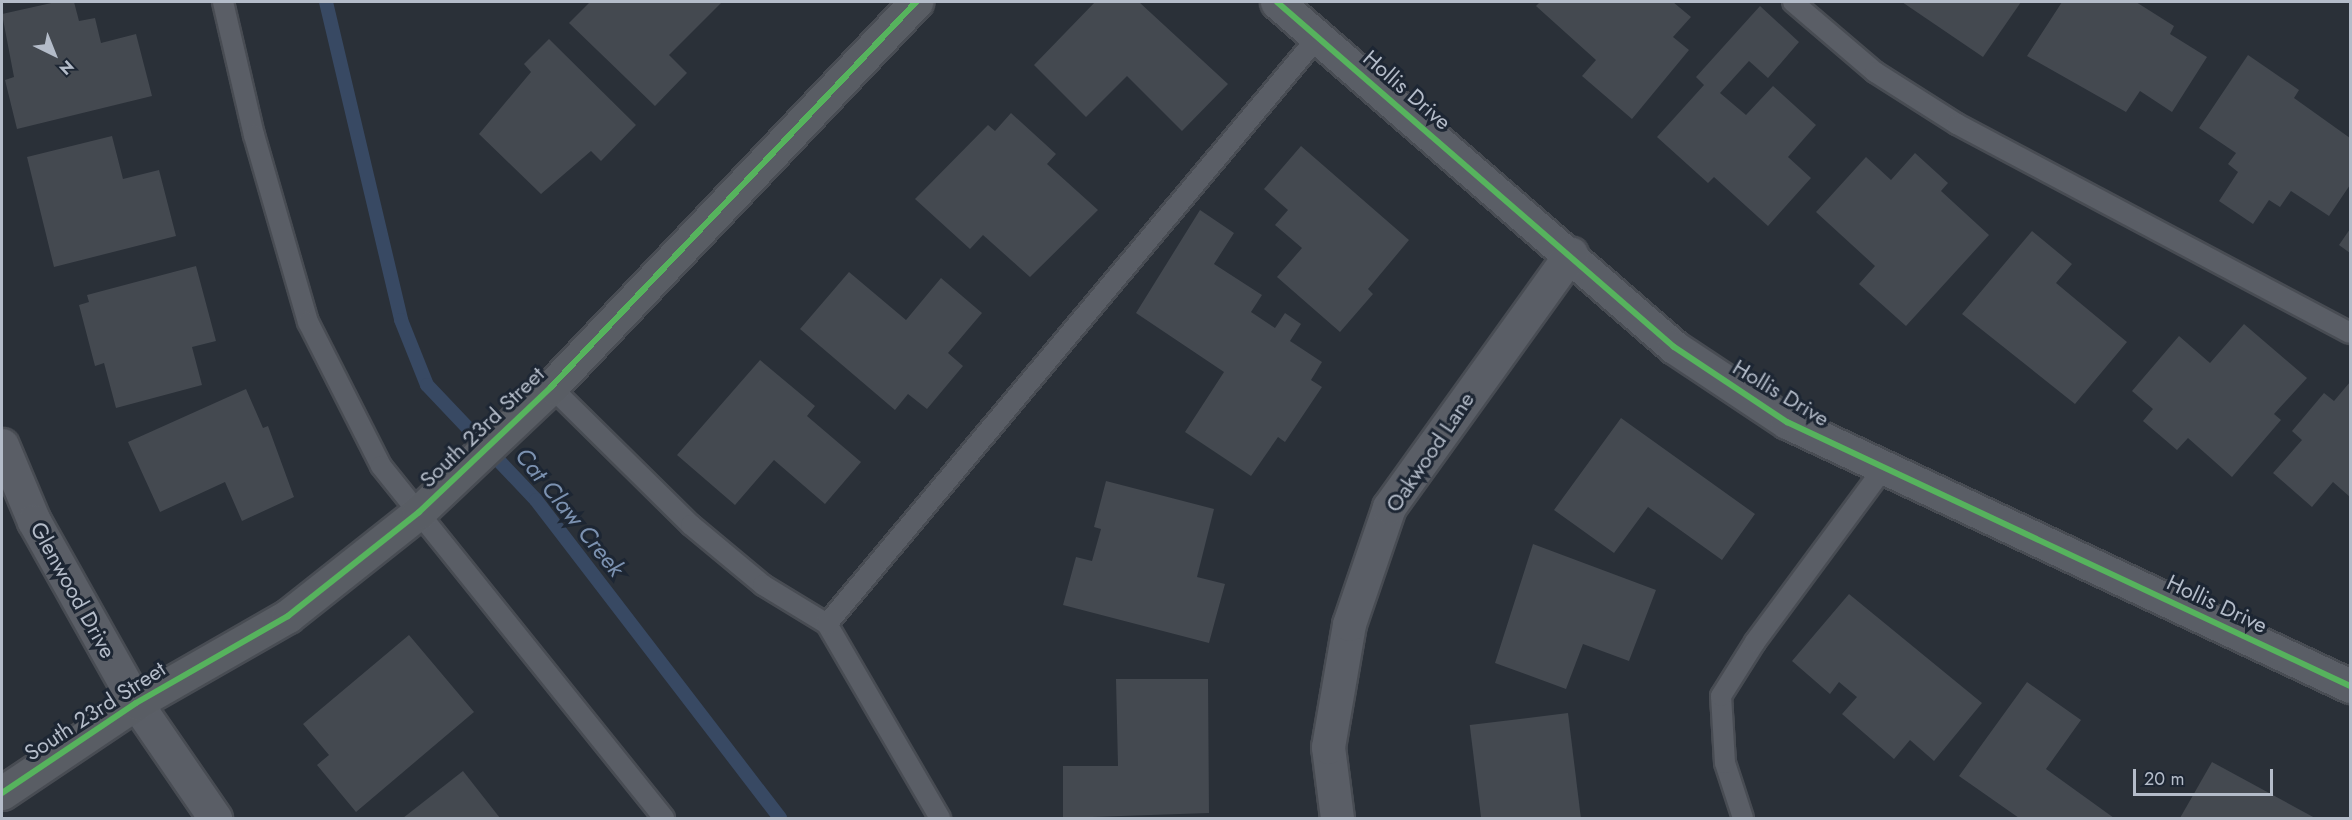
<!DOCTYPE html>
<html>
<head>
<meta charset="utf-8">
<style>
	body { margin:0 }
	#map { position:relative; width:2352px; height:820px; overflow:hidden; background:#2a3038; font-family:Jost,sans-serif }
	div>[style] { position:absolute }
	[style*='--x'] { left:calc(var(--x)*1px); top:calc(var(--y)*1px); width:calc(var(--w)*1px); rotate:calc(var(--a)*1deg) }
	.stream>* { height:14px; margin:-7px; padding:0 7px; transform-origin:7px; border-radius:7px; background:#384963 }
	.building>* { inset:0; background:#444950; transform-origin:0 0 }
	.roads { filter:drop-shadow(2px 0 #484c53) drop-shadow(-2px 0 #484c53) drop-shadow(0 2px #484c53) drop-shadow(0 -2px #484c53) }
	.lane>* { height:20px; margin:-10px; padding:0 10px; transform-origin:10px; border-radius:10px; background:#5a5e66 }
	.street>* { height:33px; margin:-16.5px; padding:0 16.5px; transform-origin:16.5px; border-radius:16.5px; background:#5a5e66 }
	.secondary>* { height:33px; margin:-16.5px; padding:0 16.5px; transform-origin:16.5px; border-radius:16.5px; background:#595d64 }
	.cycleway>* { height:6px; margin:-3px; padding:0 3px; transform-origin:3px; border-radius:3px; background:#56b35d }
	span { translate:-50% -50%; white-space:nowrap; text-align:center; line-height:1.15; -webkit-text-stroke:6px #1d2633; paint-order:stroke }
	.street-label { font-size:22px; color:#b4bcc9 }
	.water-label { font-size:24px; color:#7c92b1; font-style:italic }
	.frame { position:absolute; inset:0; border:3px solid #b4bcc9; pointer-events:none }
	.north { position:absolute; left:24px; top:24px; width:60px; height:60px; -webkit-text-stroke:4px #1d2633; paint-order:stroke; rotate:137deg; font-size:16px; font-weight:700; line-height:24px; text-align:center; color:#b4bcc9 }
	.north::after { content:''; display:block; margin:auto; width:21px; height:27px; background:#b4bcc9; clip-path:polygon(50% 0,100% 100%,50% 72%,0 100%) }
	.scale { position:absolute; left:2133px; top:769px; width:140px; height:27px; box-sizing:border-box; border:3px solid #b4bcc9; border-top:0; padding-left:8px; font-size:18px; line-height:21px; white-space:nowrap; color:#b4bcc9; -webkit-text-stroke:4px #1d2633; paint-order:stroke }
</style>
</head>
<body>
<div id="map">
	<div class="stream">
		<div style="--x:326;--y:2;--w:327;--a:76.7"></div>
		<div style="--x:401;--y:320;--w:70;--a:68.2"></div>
		<div style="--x:427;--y:385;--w:158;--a:46.5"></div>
		<div style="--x:536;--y:500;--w:401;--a:52.5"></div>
	</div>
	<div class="building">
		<div style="clip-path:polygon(56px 2px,74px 2px,79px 21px,95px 18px,101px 43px,136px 34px,152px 96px,17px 129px,5px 80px,14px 77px,2px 14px)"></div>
		<div style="clip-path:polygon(590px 2px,722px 2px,669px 55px,687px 73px,655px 106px,569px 23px)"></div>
		<div style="clip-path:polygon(1095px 2px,1139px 2px,1228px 84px,1182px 131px,1127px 76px,1086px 117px,1034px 65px)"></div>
		<div style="clip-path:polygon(1540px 2px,1673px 2px,1691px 17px,1673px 37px,1689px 50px,1632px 119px,1582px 76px,1596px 60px,1536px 6px)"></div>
		<div style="clip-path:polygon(1902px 2px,2021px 2px,1983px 57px)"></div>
		<div style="clip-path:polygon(2062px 2px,2136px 2px,2174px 26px,2170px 34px,2207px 57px,2172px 112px,2140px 91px,2126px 112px,2027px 56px)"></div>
		<div style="clip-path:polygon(1760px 6px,1799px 42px,1768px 78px,1749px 61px,1720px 93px,1746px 115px,1773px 86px,1816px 125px,1788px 157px,1811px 178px,1768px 226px,1714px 177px,1708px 183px,1657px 137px,1704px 85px,1696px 77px)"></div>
		<div style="clip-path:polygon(549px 39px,636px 125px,601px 161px,591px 151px,541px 194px,479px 134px,531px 72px,524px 64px)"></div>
		<div style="clip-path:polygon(2248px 55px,2299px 90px,2294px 98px,2350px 138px,2350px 185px,2329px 216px,2291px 191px,2280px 207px,2269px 200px,2253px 224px,2219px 201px,2238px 172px,2228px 164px,2236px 153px,2199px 128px)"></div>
		<div style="clip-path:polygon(1011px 113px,1056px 154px,1047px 164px,1098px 210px,1030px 277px,983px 235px,970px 249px,915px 199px,988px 125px,995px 131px)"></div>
		<div style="clip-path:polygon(112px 136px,123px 179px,159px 170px,176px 236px,54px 267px,27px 157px)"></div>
		<div style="clip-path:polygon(1301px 146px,1409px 240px,1368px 289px,1373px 294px,1340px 332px,1277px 277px,1302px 248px,1275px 225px,1288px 210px,1264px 189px)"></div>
		<div style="clip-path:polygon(1915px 153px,1948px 183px,1941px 191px,1989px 235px,1906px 326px,1859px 284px,1875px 266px,1816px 212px,1866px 157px,1891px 180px)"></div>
		<div style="clip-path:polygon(1200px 210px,1234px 233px,1214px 264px,1262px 295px,1251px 312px,1275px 328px,1285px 313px,1301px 324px,1290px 341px,1322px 362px,1311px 380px,1322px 387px,1285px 442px,1278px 437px,1251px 476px,1185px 432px,1224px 372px,1136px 313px)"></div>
		<div style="clip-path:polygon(2350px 229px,2350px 253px,2339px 245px)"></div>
		<div style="clip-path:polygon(2032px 231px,2072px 264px,2056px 283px,2127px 342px,2075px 404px,1962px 314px)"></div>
		<div style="clip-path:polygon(196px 266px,216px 341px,192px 347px,202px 385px,116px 408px,104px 363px,95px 366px,79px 305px,89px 302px,87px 295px)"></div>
		<div style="clip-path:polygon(849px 272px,906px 320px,941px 278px,982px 313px,948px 353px,963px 366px,927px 409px,908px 394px,895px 410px,800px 329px)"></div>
		<div style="clip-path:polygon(2244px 324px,2307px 378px,2274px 414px,2281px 420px,2232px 477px,2188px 438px,2177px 450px,2143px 421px,2153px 409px,2132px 391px,2179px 336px,2210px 363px)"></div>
		<div style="clip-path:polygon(760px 360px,815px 406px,807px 416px,861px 462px,825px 504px,774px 460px,735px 505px,677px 455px)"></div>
		<div style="clip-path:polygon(2350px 382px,2350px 497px,2333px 482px,2312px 507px,2273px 473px,2302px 440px,2292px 431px,2324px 393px,2334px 401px)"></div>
		<div style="clip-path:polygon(246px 389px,263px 428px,268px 426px,294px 497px,242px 521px,225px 482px,160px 512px,128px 442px)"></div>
		<div style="clip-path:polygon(1621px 418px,1755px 514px,1722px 560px,1648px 507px,1614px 553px,1554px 510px)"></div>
		<div style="clip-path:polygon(1106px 481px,1214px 509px,1197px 577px,1225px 584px,1209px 643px,1063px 605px,1076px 557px,1092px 561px,1101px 529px,1094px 527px)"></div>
		<div style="clip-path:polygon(1533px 544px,1656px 590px,1629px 661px,1583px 644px,1566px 689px,1495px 663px)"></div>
		<div style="clip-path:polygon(1849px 594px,1982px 703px,1934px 761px,1910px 740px,1894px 759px,1842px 714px,1857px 697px,1839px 682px,1830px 694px,1792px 661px)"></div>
		<div style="clip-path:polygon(409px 635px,474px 712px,356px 812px,317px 765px,329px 755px,303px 724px)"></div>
		<div style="clip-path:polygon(1116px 679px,1208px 679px,1209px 813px,1063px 818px,1063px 766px,1118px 766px)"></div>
		<div style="clip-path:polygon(2027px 682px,2081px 720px,2046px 769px,2114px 818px,2019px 818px,1959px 776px)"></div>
		<div style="left:1568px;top:713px;width:106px;height:99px;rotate:83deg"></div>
		<div style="clip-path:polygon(2212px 762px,2315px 818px,2180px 818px)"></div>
		<div style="clip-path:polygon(463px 771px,500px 818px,403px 818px)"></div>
	</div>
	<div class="roads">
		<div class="lane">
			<div style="--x:223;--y:2;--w:137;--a:76.9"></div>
			<div style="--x:254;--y:135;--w:195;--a:73.9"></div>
			<div style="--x:308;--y:322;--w:161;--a:63.1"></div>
			<div style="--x:381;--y:466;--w:452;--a:51.2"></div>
			<div style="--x:1793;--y:2;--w:108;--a:40.5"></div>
			<div style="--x:1875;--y:72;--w:97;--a:32.4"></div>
			<div style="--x:1957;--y:124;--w:445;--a:28"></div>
			<div style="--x:551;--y:387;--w:197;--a:44.6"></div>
			<div style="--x:691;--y:525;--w:94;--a:39.8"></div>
			<div style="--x:763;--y:585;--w:75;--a:31.4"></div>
			<div style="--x:827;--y:624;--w:225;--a:59.8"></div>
			<div style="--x:827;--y:624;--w:765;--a:-50.09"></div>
			<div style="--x:1743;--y:818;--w:58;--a:-108.1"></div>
			<div style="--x:1725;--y:763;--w:67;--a:-93.4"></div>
			<div style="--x:1721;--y:696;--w:64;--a:-57.8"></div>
			<div style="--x:1755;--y:642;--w:215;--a:-53.5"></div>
		</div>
		<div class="street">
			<div style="--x:1277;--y:2;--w:526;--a:40.99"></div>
			<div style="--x:1674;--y:347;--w:136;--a:33.6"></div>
			<div style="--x:1787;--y:422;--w:622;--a:25.12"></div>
			<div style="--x:2;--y:445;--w:82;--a:67.2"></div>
			<div style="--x:34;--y:521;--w:209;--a:60.7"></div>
			<div style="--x:136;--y:703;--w:140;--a:55.5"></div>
			<div style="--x:1337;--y:818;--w:72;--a:-97.2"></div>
			<div style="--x:1328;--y:747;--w:125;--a:-80.3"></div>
			<div style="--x:1349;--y:624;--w:124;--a:-71.1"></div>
			<div style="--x:1389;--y:507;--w:312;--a:-54.3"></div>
		</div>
		<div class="secondary">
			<div style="--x:2;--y:793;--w:161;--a:-33.9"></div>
			<div style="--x:136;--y:703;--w:175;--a:-29.8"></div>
			<div style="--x:288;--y:616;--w:167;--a:-38.4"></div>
			<div style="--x:419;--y:512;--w:182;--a:-43.4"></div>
			<div style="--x:551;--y:387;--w:531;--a:-46.53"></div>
		</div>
	</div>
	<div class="cycleway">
		<div style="--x:1277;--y:2;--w:526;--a:40.99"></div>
		<div style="--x:1674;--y:347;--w:136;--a:33.6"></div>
		<div style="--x:1787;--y:422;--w:622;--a:25.12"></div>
		<div style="--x:2;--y:793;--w:161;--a:-33.9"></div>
		<div style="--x:136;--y:703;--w:175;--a:-29.8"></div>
		<div style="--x:288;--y:616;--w:167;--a:-38.4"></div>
		<div style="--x:419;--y:512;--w:182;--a:-43.4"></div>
		<div style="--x:551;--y:387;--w:531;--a:-46.53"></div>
	</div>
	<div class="street-label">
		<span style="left:1407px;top:90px;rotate:41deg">Hollis Drive</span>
		<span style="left:1781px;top:393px;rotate:31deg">Hollis Drive</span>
		<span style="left:482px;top:427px;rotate:-44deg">South 23rd Street</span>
		<span style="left:1430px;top:452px;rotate:-56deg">Oakwood Lane</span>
		<span style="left:73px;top:590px;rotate:61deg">Glenwood Drive</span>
		<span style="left:2217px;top:604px;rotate:25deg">Hollis Drive</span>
		<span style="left:95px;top:711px;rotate:-33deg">South 23rd Street</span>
	</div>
	<div class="water-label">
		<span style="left:570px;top:512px;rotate:51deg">Cat Claw Creek</span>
	</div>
	<div class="frame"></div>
	<div class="north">N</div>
	<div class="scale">20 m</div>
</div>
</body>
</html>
